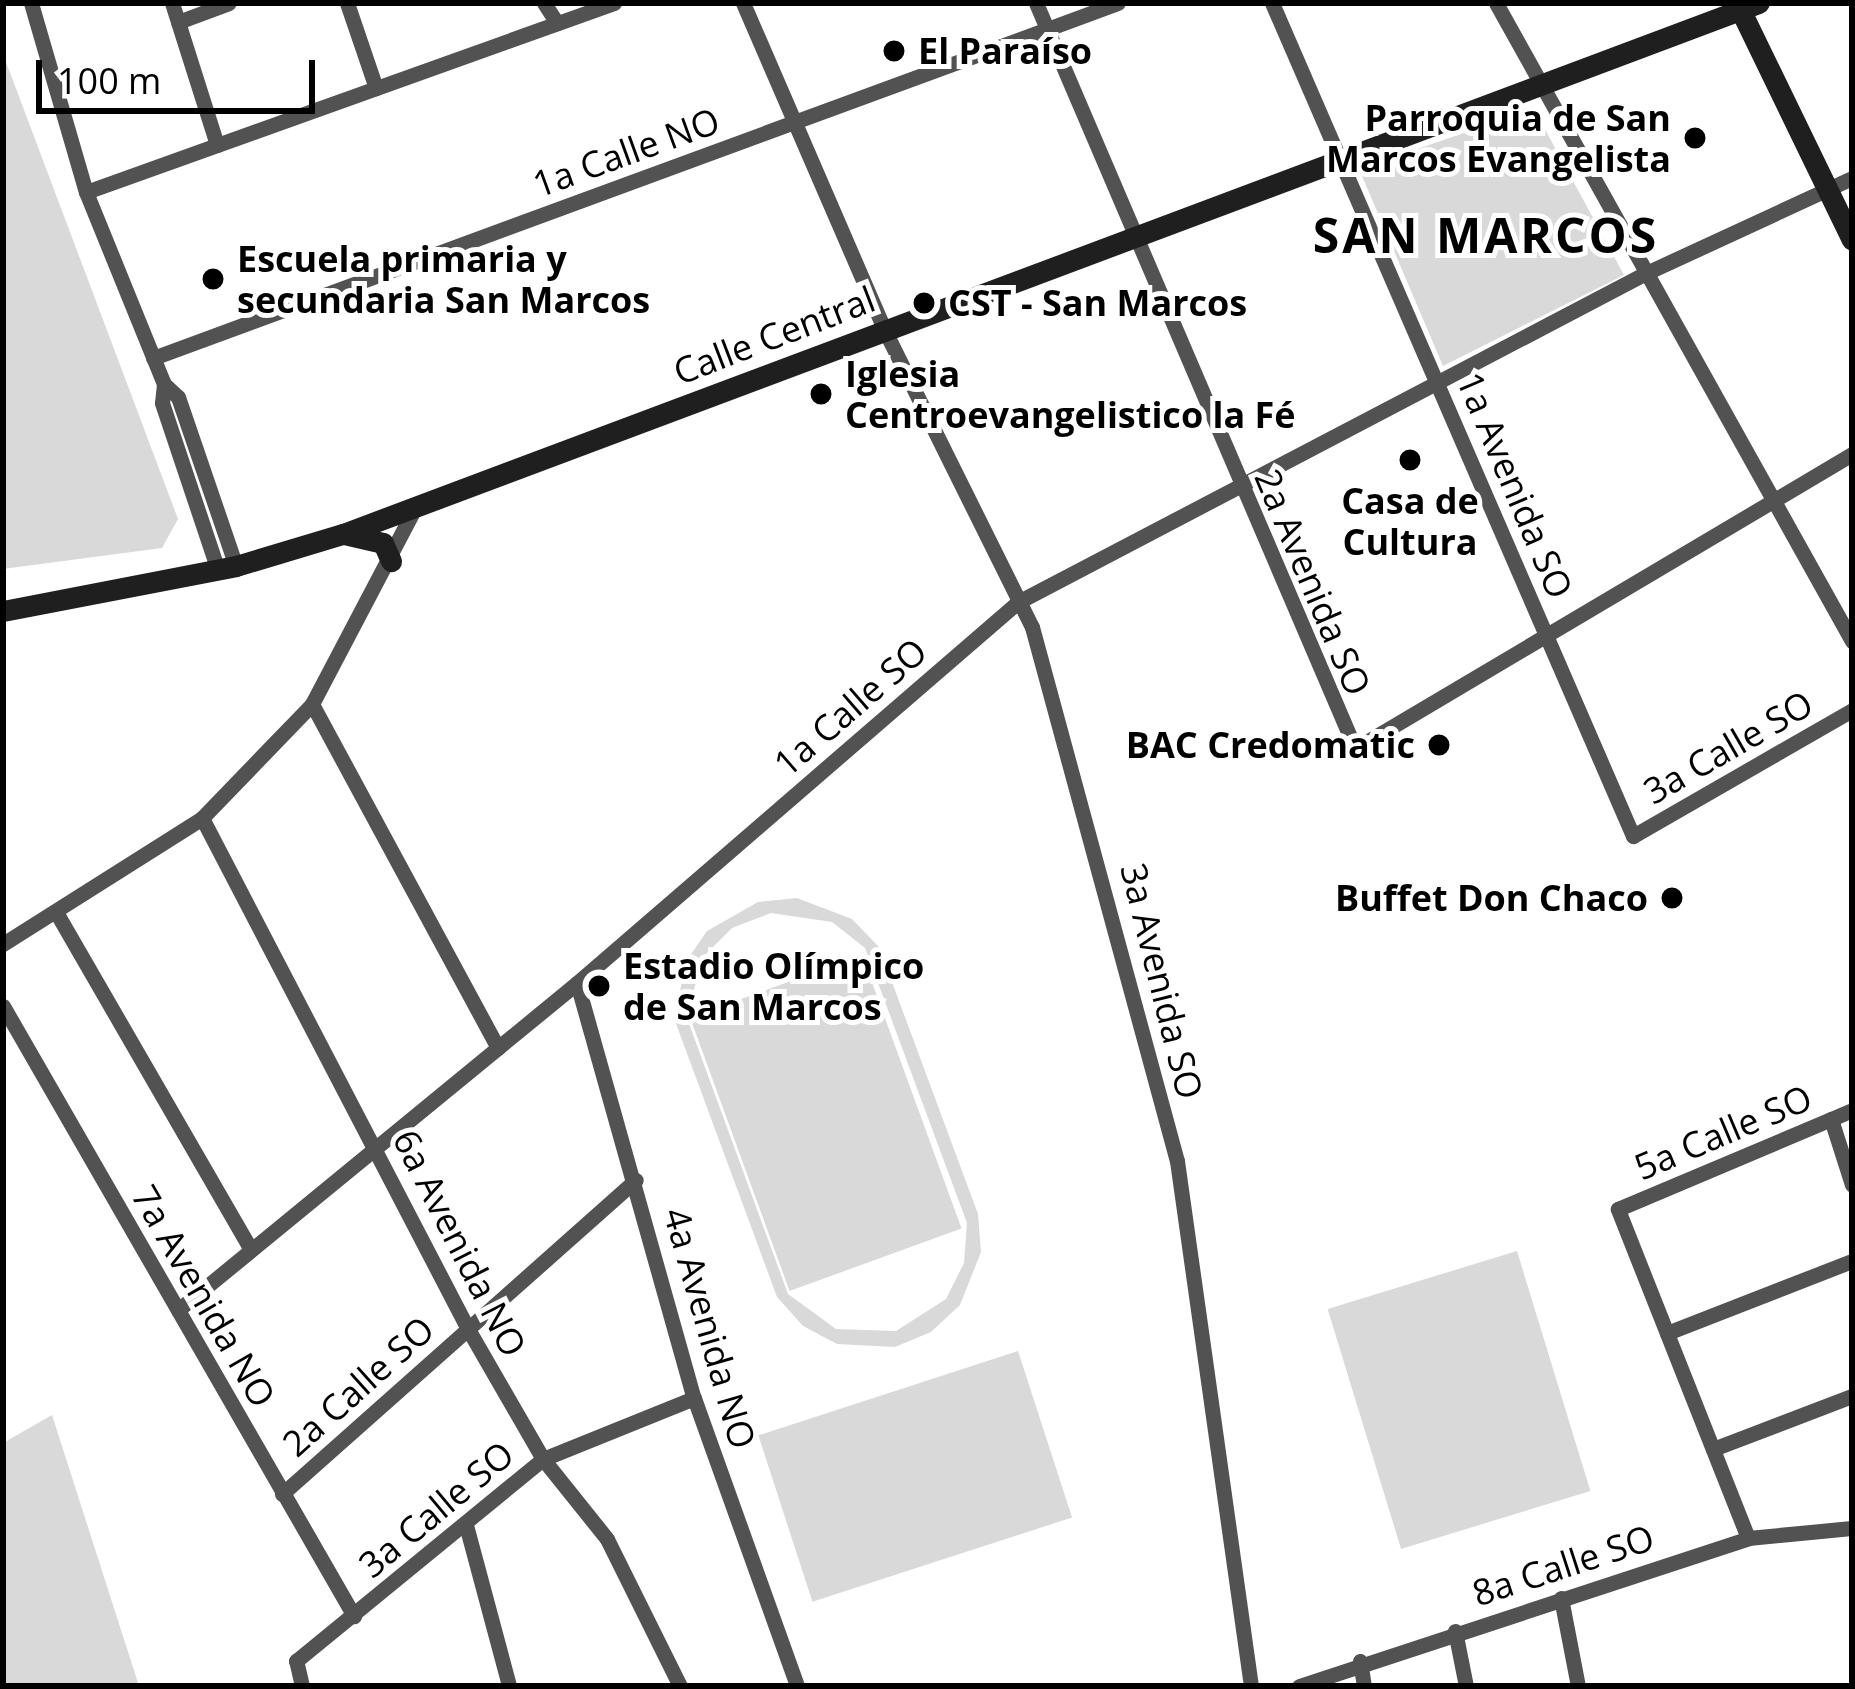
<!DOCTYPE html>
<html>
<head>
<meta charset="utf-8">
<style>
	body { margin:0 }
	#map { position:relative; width:1855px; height:1689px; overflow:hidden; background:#fff; font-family:"Open Sans",sans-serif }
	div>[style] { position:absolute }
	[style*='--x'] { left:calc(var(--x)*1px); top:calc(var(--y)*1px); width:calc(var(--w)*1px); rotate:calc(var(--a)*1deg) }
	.green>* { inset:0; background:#d9d9d9; transform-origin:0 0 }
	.street>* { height:15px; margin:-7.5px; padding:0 7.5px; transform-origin:7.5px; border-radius:7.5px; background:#525252 }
	.secondary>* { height:21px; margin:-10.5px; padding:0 10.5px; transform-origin:10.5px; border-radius:10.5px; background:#1f1f1f }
	.dots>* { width:33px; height:33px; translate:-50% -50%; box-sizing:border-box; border:6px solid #fff; border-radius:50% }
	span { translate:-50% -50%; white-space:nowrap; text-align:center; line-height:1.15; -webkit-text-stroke:10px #fff; paint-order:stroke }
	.poi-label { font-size:36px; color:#000; font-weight:700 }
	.left { translate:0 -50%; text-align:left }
	.right { translate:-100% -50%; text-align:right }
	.street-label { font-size:36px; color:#000 }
	.district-label { font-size:48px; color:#000; font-weight:700; letter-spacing:3px }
	.frame { position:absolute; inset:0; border:6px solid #000; pointer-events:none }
	.scale { position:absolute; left:36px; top:60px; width:279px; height:54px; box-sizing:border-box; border:6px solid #000; border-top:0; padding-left:15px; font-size:36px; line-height:42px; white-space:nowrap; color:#000; -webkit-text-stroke:9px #fff; paint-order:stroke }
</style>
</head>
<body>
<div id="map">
	<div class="green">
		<div style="clip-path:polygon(3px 54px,178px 519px,162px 548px,3px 569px)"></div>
		<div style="clip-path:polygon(1534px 109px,1624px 275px,1443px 366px,1359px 169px)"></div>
		<div style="clip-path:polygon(evenodd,797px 898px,852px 919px,879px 947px,978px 1214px,981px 1252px,960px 1305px,931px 1332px,895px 1347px,837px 1344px,803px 1326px,777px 1297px,675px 1021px,685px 963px,707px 931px,758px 902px,797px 898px,771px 913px,832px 922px,865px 948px,967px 1223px,964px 1263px,946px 1299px,896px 1331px,836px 1329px,788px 1294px,687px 1018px,702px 958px,732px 928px,771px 913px)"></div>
		<div style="left:862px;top:955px;width:291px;height:183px;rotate:70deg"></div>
		<div style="left:1517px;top:1251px;width:251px;height:198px;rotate:73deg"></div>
		<div style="left:1018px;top:1351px;width:175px;height:273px;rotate:72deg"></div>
		<div style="clip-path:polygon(52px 1415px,139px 1686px,3px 1686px,3px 1443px)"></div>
	</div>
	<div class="street">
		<div style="--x:31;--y:3;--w:197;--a:73.8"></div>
		<div style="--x:86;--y:192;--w:207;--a:67.9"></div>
		<div style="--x:164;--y:384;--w:19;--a:43"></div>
		<div style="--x:178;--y:397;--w:179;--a:71.1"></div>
		<div style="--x:172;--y:3;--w:149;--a:72.4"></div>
		<div style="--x:347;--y:3;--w:90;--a:71.2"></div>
		<div style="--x:544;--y:3;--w:24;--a:57"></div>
		<div style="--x:743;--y:3;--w:355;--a:66.6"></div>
		<div style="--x:884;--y:329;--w:333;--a:63.6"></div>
		<div style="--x:1032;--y:627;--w:553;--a:74.81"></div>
		<div style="--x:1177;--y:1161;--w:530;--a:81.98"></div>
		<div style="--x:1036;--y:3;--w:801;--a:66.83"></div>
		<div style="--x:1351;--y:739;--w:13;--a:23"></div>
		<div style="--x:1363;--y:744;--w:569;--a:-30.67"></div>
		<div style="--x:1272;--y:3;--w:908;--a:66.57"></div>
		<div style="--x:1633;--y:836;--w:253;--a:-29.9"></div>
		<div style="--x:1496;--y:3;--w:731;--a:60.84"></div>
		<div style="--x:178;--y:22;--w:54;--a:-20.4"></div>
		<div style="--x:86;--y:192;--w:561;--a:-19.7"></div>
		<div style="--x:153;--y:358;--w:1028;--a:-20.2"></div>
		<div style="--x:164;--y:384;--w:19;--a:96"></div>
		<div style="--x:162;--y:403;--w:176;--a:71.5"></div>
		<div style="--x:312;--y:704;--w:391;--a:61.6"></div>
		<div style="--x:202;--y:818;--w:576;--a:62.5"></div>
		<div style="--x:468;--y:1329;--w:150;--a:60"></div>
		<div style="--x:543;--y:1459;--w:102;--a:51.3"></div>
		<div style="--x:607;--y:1539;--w:164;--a:63.6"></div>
		<div style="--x:56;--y:912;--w:390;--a:60"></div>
		<div style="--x:3;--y:944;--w:236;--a:-32.3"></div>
		<div style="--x:202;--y:818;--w:158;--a:-46"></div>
		<div style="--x:312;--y:704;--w:226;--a:-62.3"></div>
		<div style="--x:577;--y:983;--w:431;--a:74.3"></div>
		<div style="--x:694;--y:1398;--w:306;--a:70.3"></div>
		<div style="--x:3;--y:1006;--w:704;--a:60.08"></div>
		<div style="--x:1831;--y:1119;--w:69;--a:72.3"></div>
		<div style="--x:178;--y:1310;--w:516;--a:-39.34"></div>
		<div style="--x:577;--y:983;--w:583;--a:-40.83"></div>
		<div style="--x:1018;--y:602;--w:707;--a:-27.65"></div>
		<div style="--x:1644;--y:274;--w:229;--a:-24.8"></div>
		<div style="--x:1667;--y:1333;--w:199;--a:-21.3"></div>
		<div style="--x:1713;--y:1449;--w:149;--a:-20.9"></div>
		<div style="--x:282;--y:1494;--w:473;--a:-41.6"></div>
		<div style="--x:466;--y:1525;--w:167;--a:75"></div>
		<div style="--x:1748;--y:1538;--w:354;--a:-111.6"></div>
		<div style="--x:1618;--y:1209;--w:254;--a:-22.9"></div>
		<div style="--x:1561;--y:1598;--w:90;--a:79.1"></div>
		<div style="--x:1455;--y:1631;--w:56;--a:78.7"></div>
		<div style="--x:1360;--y:1661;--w:25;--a:81"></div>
		<div style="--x:302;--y:1686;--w:26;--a:-103"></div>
		<div style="--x:296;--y:1661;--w:319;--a:-39.3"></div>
		<div style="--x:543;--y:1459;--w:163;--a:-22"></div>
		<div style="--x:1299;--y:1686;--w:473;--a:-18.2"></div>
		<div style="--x:1748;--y:1538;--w:104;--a:-5.5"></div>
	</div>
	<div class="secondary">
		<div style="--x:1737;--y:3;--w:263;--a:64.1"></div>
		<div style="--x:344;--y:534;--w:40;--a:13"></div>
		<div style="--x:383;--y:543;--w:20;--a:66"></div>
		<div style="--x:3;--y:611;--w:237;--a:-10.9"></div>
		<div style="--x:236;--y:566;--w:112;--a:-16.7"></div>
		<div style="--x:343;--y:534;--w:1512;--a:-20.56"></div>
	</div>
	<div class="dots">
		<div style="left:894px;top:51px;background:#000"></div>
		<div style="left:1695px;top:138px;background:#000"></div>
		<div style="left:213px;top:279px;background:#000"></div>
		<div style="left:924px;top:303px;background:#000"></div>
		<div style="left:821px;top:394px;background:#000"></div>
		<div style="left:1410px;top:460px;background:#000"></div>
		<div style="left:1439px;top:745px;background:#000"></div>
		<div style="left:1672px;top:898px;background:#000"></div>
		<div style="left:599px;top:986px;background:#000"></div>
	</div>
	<div class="poi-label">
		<span class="left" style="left:918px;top:51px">El Paraíso</span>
		<span class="right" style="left:1671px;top:138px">Parroquia de San<br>Marcos Evangelista</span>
		<span class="left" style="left:237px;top:279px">Escuela primaria y<br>secundaria San Marcos</span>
		<span class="left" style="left:948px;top:303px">CST - San Marcos</span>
		<span class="left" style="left:845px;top:394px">Iglesia<br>Centroevangelistico la Fé</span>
		<span style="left:1410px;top:521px">Casa de<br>Cultura</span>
		<span class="right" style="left:1415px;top:745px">BAC Credomatic</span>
		<span class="right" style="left:1648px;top:898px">Buffet Don Chaco</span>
		<span class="left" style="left:623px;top:986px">Estadio Olímpico<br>de San Marcos</span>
	</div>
	<div class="street-label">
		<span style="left:626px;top:152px;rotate:-20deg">1a Calle NO</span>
		<span style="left:774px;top:335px;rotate:-21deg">Calle Central</span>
		<span style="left:1515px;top:485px;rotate:67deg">1a Avenida SO</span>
		<span style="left:1313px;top:582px;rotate:67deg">2a Avenida SO</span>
		<span style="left:850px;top:707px;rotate:-41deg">1a Calle SO</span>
		<span style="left:1728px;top:747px;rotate:-30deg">3a Calle SO</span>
		<span style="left:1162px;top:981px;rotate:76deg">3a Avenida SO</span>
		<span style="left:1723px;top:1132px;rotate:-23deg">5a Calle SO</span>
		<span style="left:460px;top:1243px;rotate:63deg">6a Avenida NO</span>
		<span style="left:204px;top:1296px;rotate:60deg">7a Avenida NO</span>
		<span style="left:710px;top:1328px;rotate:74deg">4a Avenida NO</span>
		<span style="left:358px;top:1386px;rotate:-42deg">2a Calle SO</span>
		<span style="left:436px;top:1509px;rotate:-40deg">3a Calle SO</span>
		<span style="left:1563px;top:1565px;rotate:-18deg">8a Calle SO</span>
	</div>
	<div class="district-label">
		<span style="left:1486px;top:235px">SAN MARCOS</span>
	</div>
	<div class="frame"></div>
	<div class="scale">100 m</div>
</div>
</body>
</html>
